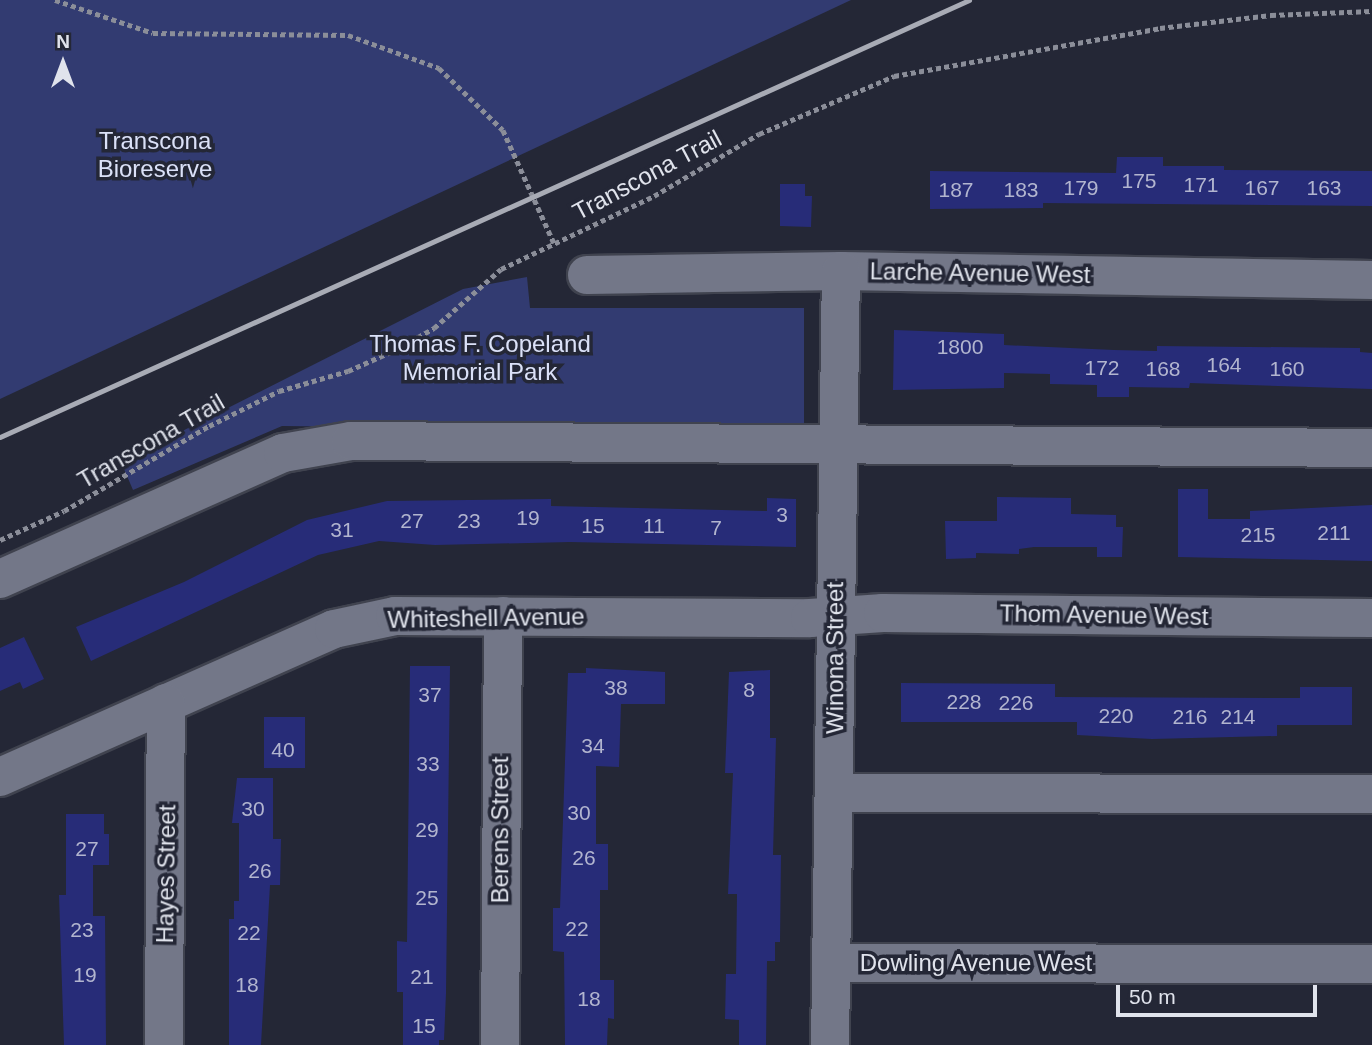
<!DOCTYPE html>
<html>
<head>
<meta charset="utf-8">
<style>
	body { margin:0 }
	#map { position:relative; width:1372px; height:1045px; overflow:hidden; background:#242736; font-family:Helvetica,sans-serif }
	div>[style] { position:absolute }
	[style*='--x'] { left:calc(var(--x)*1px); top:calc(var(--y)*1px); width:calc(var(--w)*1px); rotate:calc(var(--a)*1deg) }
	.green>* { inset:0; background:#323b71 }
	.building>* { inset:0; background:#272c78; transform-origin:0 0 }
	.path>* { height:4.5px; margin-top:-2.25px; transform-origin:0; background:repeating-linear-gradient(90deg,#8b8e99 0 5px,transparent 0 8.5px) }
	.roads { filter:drop-shadow(2px 0 #40434f) drop-shadow(-2px 0 #40434f) drop-shadow(0 2px #40434f) drop-shadow(0 -2px #40434f) }
	.minor>* { height:38px; margin:-19px; padding:0 19px; transform-origin:19px; border-radius:19px; background:#737788 }
	.rail>* { height:5px; margin:-2.5px; padding:0 2.5px; transform-origin:2.5px; border-radius:2.5px; background:#a8abb5 }
	span { translate:-50% -50%; white-space:nowrap; text-align:center; line-height:1.15; -webkit-text-stroke:7px #242736; paint-order:stroke }
	.number-label { font-size:21px; color:#b2b5cf }
	.number-label span { -webkit-text-stroke-width:0 }
	.park-label { font-size:24px; color:#dbe1f8 }
	.street-label { font-size:24px; color:#e0e3ec }
	.north { position:absolute; left:28px; top:28px; width:70px; height:70px; -webkit-text-stroke:5px #242736; paint-order:stroke; rotate:0deg; font-size:19px; font-weight:700; line-height:28px; text-align:center; color:#e0e3ec }
	.north::after { content:''; display:block; margin:auto; width:24px; height:32px; background:#e0e3ec; clip-path:polygon(50% 0,100% 100%,50% 72%,0 100%) }
	.scale { position:absolute; left:1116px; top:985px; width:201px; height:32px; box-sizing:border-box; border:4px solid #e0e3ec; border-top:0; padding-left:9px; font-size:21px; line-height:24px; white-space:nowrap; color:#e0e3ec; -webkit-text-stroke:5px #242736; paint-order:stroke }
</style>
</head>
<body>
<div id="map">
	<div class="green">
		<div style="clip-path:polygon(0 0,851px 0,0 399px)"></div>
		<div style="clip-path:polygon(527px 277px,530px 308px,804px 308px,804px 432px,282px 426px,133px 490px,121px 462px,463px 289px)"></div>
	</div>
	<div class="building">
		<div style="clip-path:polygon(1117px 157px,1163px 157px,1163px 166px,1224px 166px,1224px 170px,1372px 171px,1372px 206px,1043px 203px,1043px 208px,930px 209px,930px 171px,1116px 173px)"></div>
		<div style="clip-path:polygon(780px 184px,805px 184px,805px 196px,812px 196px,811px 227px,780px 226px)"></div>
		<div style="clip-path:polygon(894px 330px,1004px 334px,1004px 345px,1114px 350px,1157px 351px,1157px 346px,1360px 348px,1360px 352px,1372px 353px,1372px 389px,1190px 383px,1189px 388px,1129px 387px,1129px 397px,1097px 397px,1097px 385px,1050px 384px,1050px 374px,1004px 373px,1004px 388px,893px 390px)"></div>
		<div style="clip-path:polygon(1178px 489px,1208px 489px,1208px 519px,1250px 519px,1250px 511px,1372px 505px,1372px 561px,1178px 557px)"></div>
		<div style="clip-path:polygon(997px 497px,1071px 498px,1071px 514px,1116px 515px,1116px 527px,1123px 527px,1122px 557px,1097px 557px,1097px 547px,1034px 547px,1019px 549px,1019px 554px,976px 553px,976px 558px,946px 559px,945px 521px,997px 521px)"></div>
		<div style="clip-path:polygon(767px 498px,796px 499px,796px 547px,570px 542px,435px 545px,379px 541px,318px 555px,91px 661px,76px 627px,184px 582px,307px 520px,387px 501px,551px 499px,551px 506px,767px 511px)"></div>
		<div style="clip-path:polygon(24px 637px,44px 679px,23px 689px,20px 682px,0 691px,0 648px)"></div>
		<div style="clip-path:polygon(410px 666px,450px 666px,446px 993px,444px 1040px,439px 1040px,439px 1045px,403px 1045px,403px 992px,397px 992px,397px 941px,407px 942px)"></div>
		<div style="clip-path:polygon(586px 668px,665px 672px,665px 704px,621px 704px,619px 767px,596px 766px,596px 844px,608px 844px,608px 890px,600px 890px,600px 980px,614px 980px,614px 1019px,608px 1018px,607px 1045px,565px 1045px,564px 952px,553px 951px,553px 908px,560px 908px,568px 673px,586px 673px)"></div>
		<div style="clip-path:polygon(770px 670px,770px 738px,776px 738px,773px 855px,781px 855px,780px 942px,775px 942px,775px 961px,767px 961px,766px 1045px,739px 1045px,739px 1020px,725px 1019px,726px 974px,736px 974px,737px 894px,728px 894px,733px 773px,725px 773px,729px 672px)"></div>
		<div style="clip-path:polygon(901px 683px,1055px 684px,1055px 697px,1300px 698px,1300px 687px,1352px 687px,1352px 725px,1277px 725px,1277px 736px,1152px 739px,1077px 735px,1077px 722px,901px 722px)"></div>
		<div style="left:264px;top:717px;width:41px;height:51px"></div>
		<div style="clip-path:polygon(237px 778px,273px 778px,273px 839px,281px 839px,280px 885px,270px 885px,261px 1045px,229px 1045px,229px 919px,234px 919px,234px 901px,239px 901px,239px 823px,232px 823px)"></div>
		<div style="clip-path:polygon(66px 814px,104px 814px,104px 834px,109px 834px,109px 865px,93px 865px,93px 916px,105px 916px,106px 1045px,64px 1045px,59px 895px,66px 895px)"></div>
	</div>
	<div class="path">
		<div style="--x:55;--y:0;--w:103;--a:18.6"></div>
		<div style="--x:153;--y:33;--w:195;--a:0.6"></div>
		<div style="--x:348;--y:35;--w:97;--a:19.9"></div>
		<div style="--x:439;--y:68;--w:89;--a:44.1"></div>
		<div style="--x:503;--y:130;--w:124;--a:65.7"></div>
		<div style="--x:0;--y:540;--w:70;--a:-24.4"></div>
		<div style="--x:64;--y:511;--w:168;--a:-30.4"></div>
		<div style="--x:209;--y:426;--w:78;--a:-26.6"></div>
		<div style="--x:279;--y:391;--w:72;--a:-16.2"></div>
		<div style="--x:348;--y:371;--w:51;--a:-24.1"></div>
		<div style="--x:395;--y:350;--w:45;--a:-29.4"></div>
		<div style="--x:434;--y:328;--w:89;--a:-41.4"></div>
		<div style="--x:501;--y:269;--w:170;--a:-25.5"></div>
		<div style="--x:654;--y:196;--w:122;--a:-30.6"></div>
		<div style="--x:759;--y:134;--w:147;--a:-23.2"></div>
		<div style="--x:894;--y:76;--w:270;--a:-10.2"></div>
		<div style="--x:1160;--y:28;--w:112;--a:-6.7"></div>
		<div style="--x:1271;--y:15;--w:101;--a:-2.3"></div>
	</div>
	<div class="roads">
		<div class="minor">
			<div style="--x:587;--y:275;--w:254;--a:-0.9"></div>
			<div style="--x:841;--y:271;--w:531;--a:0.97"></div>
			<div style="--x:0;--y:579;--w:310;--a:-24"></div>
			<div style="--x:283;--y:453;--w:69;--a:-10"></div>
			<div style="--x:351;--y:441;--w:1021;--a:0.39"></div>
			<div style="--x:0;--y:777;--w:365;--a:-23.9"></div>
			<div style="--x:334;--y:629;--w:62;--a:-12"></div>
			<div style="--x:395;--y:616;--w:415;--a:0.3"></div>
			<div style="--x:810;--y:618;--w:73;--a:-3.9"></div>
			<div style="--x:883;--y:613;--w:489;--a:0.6"></div>
			<div style="--x:835;--y:793;--w:537;--a:0.11"></div>
			<div style="--x:831;--y:963;--w:541;--a:0.11"></div>
			<div style="--x:164;--y:1045;--w:342;--a:-89.7"></div>
			<div style="--x:500;--y:1045;--w:429;--a:-89.6"></div>
			<div style="--x:830;--y:1045;--w:774;--a:-89.19"></div>
		</div>
	</div>
	<div class="rail">
		<div style="--x:0;--y:437;--w:1063;--a:-24.27"></div>
	</div>
	<div class="number-label">
		<span style="left:1139px;top:181px">175</span>
		<span style="left:1201px;top:185px">171</span>
		<span style="left:1081px;top:188px">179</span>
		<span style="left:1262px;top:188px">167</span>
		<span style="left:1324px;top:188px">163</span>
		<span style="left:956px;top:190px">187</span>
		<span style="left:1021px;top:190px">183</span>
		<span style="left:960px;top:347px">1800</span>
		<span style="left:1224px;top:365px">164</span>
		<span style="left:1102px;top:368px">172</span>
		<span style="left:1163px;top:369px">168</span>
		<span style="left:1287px;top:369px">160</span>
		<span style="left:782px;top:515px">3</span>
		<span style="left:528px;top:518px">19</span>
		<span style="left:412px;top:521px">27</span>
		<span style="left:469px;top:521px">23</span>
		<span style="left:593px;top:526px">15</span>
		<span style="left:654px;top:526px">11</span>
		<span style="left:716px;top:528px">7</span>
		<span style="left:342px;top:530px">31</span>
		<span style="left:1334px;top:533px">211</span>
		<span style="left:1258px;top:535px">215</span>
		<span style="left:616px;top:688px">38</span>
		<span style="left:749px;top:690px">8</span>
		<span style="left:430px;top:695px">37</span>
		<span style="left:964px;top:702px">228</span>
		<span style="left:1016px;top:703px">226</span>
		<span style="left:1116px;top:716px">220</span>
		<span style="left:1190px;top:717px">216</span>
		<span style="left:1238px;top:717px">214</span>
		<span style="left:593px;top:746px">34</span>
		<span style="left:283px;top:750px">40</span>
		<span style="left:428px;top:764px">33</span>
		<span style="left:253px;top:809px">30</span>
		<span style="left:579px;top:813px">30</span>
		<span style="left:427px;top:830px">29</span>
		<span style="left:87px;top:849px">27</span>
		<span style="left:584px;top:858px">26</span>
		<span style="left:260px;top:871px">26</span>
		<span style="left:427px;top:898px">25</span>
		<span style="left:577px;top:929px">22</span>
		<span style="left:82px;top:930px">23</span>
		<span style="left:249px;top:933px">22</span>
		<span style="left:85px;top:975px">19</span>
		<span style="left:422px;top:977px">21</span>
		<span style="left:247px;top:985px">18</span>
		<span style="left:589px;top:999px">18</span>
		<span style="left:424px;top:1026px">15</span>
	</div>
	<div class="park-label">
		<span style="left:155px;top:155px">Transcona<br>Bioreserve</span>
		<span style="left:480px;top:358px">Thomas F. Copeland<br>Memorial Park</span>
	</div>
	<div class="street-label">
		<span style="left:647px;top:175px;rotate:-28deg">Transcona Trail</span>
		<span style="left:980px;top:273px;rotate:1deg">Larche Avenue West</span>
		<span style="left:151px;top:441px;rotate:-30deg">Transcona Trail</span>
		<span style="left:1104px;top:615px;rotate:1deg">Thom Avenue West</span>
		<span style="left:486px;top:618px;rotate:-1deg">Whiteshell Avenue</span>
		<span style="left:835px;top:658px;rotate:-90deg">Winona Street</span>
		<span style="left:500px;top:830px;rotate:-90deg">Berens Street</span>
		<span style="left:166px;top:874px;rotate:-89deg">Hayes Street</span>
		<span style="left:976px;top:963px">Dowling Avenue West</span>
	</div>
	<div class="north">N</div>
	<div class="scale">50 m</div>
</div>
</body>
</html>
